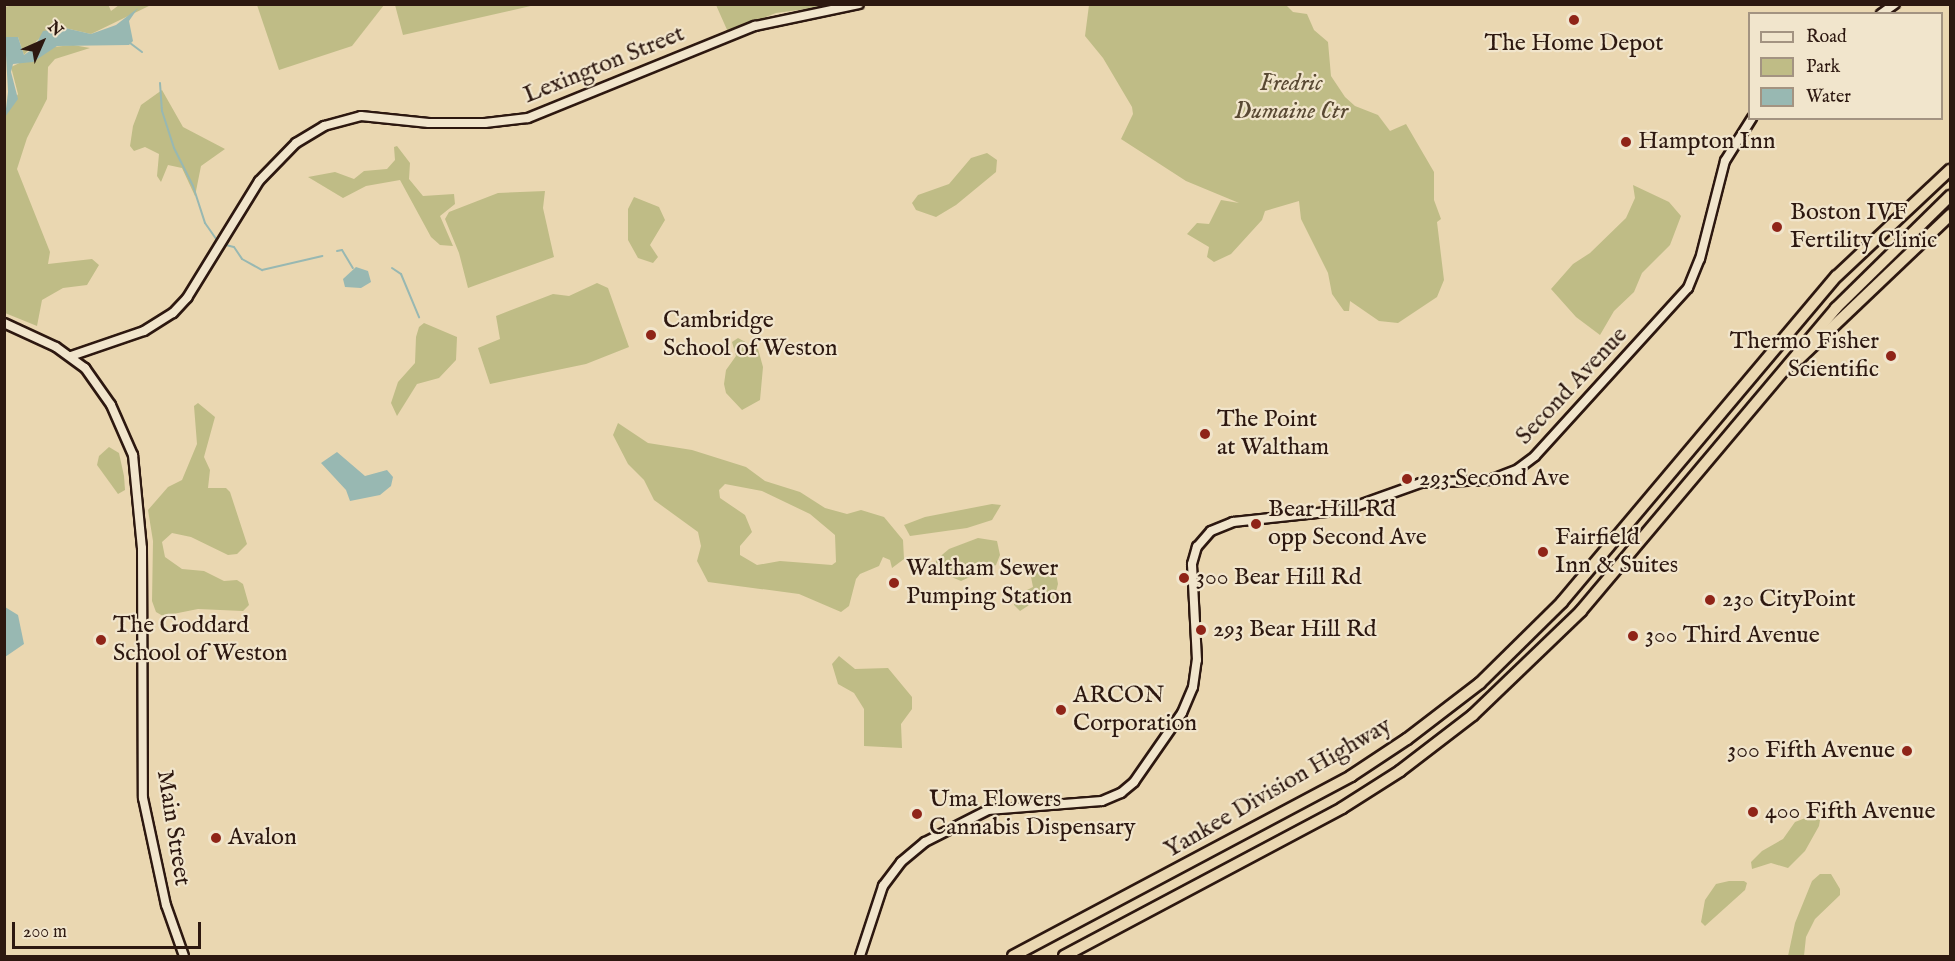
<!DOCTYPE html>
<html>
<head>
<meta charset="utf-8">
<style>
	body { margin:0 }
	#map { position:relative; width:1955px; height:961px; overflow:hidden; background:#ead7b1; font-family:"IM FELL English",serif }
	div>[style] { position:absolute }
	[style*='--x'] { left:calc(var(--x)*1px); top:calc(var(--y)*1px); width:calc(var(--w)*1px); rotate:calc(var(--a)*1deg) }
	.green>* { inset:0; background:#bfbc86 }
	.water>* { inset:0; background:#98b8b2 }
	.stream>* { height:2px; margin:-1px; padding:0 1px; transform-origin:1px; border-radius:1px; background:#98b8b2 }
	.roads { filter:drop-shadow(2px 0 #2d1810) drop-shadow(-2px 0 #2d1810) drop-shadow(0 2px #2d1810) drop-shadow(0 -2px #2d1810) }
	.secondary>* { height:8px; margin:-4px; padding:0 4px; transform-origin:4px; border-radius:4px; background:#f1e5cc }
	.highway>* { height:10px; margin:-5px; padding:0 5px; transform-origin:5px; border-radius:5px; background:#ead7b1 }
	.dots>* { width:16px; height:16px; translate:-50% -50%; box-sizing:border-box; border:3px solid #f1e5cc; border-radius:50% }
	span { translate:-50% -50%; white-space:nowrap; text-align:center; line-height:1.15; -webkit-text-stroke:4.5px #f1e5cc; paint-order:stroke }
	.poi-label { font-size:24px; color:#2d1810 }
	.left { translate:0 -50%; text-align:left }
	.right { translate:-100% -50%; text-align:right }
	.street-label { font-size:24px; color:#2d1810 }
	.park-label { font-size:24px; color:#594933; font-style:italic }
	.frame { position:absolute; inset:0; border:6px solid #2d1810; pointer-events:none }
	.legend { position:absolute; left:1748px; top:12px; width:195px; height:108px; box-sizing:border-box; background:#f1e5cc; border:2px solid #a39381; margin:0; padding:8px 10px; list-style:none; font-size:18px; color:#2d1810 }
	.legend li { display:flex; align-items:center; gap:12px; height:30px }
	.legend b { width:30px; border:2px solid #a39381 }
	.north { position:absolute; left:12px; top:12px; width:60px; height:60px; -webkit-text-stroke:4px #f1e5cc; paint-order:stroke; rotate:45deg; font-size:16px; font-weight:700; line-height:24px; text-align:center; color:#2d1810 }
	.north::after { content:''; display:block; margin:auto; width:21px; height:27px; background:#2d1810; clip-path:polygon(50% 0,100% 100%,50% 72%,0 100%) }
	.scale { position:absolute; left:12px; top:922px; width:189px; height:27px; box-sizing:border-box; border:3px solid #2d1810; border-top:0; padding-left:8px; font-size:18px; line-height:21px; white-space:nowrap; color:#2d1810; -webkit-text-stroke:4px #f1e5cc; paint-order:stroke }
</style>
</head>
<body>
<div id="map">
	<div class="green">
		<div style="clip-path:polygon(18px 4px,108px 4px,111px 11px,119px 5px,151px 5px,91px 34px,65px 28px,46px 31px,24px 55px,18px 37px,5px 37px,5px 7px)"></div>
		<div style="clip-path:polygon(845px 4px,776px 13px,728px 32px,716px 5px)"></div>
		<div style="clip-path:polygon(1285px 4px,1293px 12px,1307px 14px,1314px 30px,1328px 42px,1331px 76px,1345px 97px,1355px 106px,1378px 115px,1390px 131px,1406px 124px,1434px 172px,1434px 200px,1441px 219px,1437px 222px,1444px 280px,1437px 297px,1398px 323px,1379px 321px,1350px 301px,1349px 311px,1344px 311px,1332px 294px,1328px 273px,1301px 219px,1299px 201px,1265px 211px,1262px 220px,1231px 254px,1214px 262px,1207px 257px,1209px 247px,1187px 234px,1197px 223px,1209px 224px,1221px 200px,1239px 203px,1186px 181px,1121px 139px,1133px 114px,1132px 107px,1103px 58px,1085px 36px,1089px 5px)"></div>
		<div style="clip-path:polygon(257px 5px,384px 5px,352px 46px,279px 70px)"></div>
		<div style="clip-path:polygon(535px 5px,403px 35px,395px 5px,535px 4px)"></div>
		<div style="clip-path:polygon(73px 45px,90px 48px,55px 59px,48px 67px,47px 99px,27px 138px,17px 169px,50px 252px,48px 264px,92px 259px,99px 265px,87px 285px,63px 288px,42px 300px,37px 326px,5px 313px,4px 117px,18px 94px,11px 67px,53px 47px)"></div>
		<div style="clip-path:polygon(162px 90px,183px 127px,225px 149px,201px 166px,195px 196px,182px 168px,168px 165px,161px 182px,157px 176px,159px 154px,145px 147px,134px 151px,130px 146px,133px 126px,141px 105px)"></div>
		<div style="clip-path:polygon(397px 146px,410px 163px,409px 179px,423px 196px,454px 194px,455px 204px,440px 216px,453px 246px,440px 245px,431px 237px,400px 180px,366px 186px,343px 198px,308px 177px,335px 172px,354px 179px,364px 171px,387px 169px,395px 160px,394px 147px)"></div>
		<div style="clip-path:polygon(987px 153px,997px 160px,996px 172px,956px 205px,936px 217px,916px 210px,912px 203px,918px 195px,949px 184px,971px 158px)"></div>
		<div style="clip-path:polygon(1633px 185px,1669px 202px,1681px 216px,1670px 245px,1642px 273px,1634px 292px,1614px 311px,1600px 335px,1576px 317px,1551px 289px,1573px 264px,1590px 253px,1626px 218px,1635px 198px)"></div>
		<div style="clip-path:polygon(545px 191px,543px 208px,554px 257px,468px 288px,459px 253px,445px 219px,449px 212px,498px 193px)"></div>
		<div style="clip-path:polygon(634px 197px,659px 207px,665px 220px,650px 245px,658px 257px,653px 263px,638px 258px,628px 240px,628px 209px)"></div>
		<div style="clip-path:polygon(597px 283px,608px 288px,629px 347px,586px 364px,490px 384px,478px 348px,500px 339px,496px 316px,553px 294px,569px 296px)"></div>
		<div style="clip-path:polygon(424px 323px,457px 337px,456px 360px,439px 378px,417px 384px,397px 416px,391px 403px,398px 382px,415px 363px,416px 337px,419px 327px)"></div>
		<div style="clip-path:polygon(738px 338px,758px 349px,763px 367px,760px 400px,742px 410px,726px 393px,724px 384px,726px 370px,736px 356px,732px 342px)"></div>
		<div style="clip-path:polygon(198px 403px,215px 417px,204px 457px,210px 470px,208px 488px,226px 488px,230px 492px,247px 544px,237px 554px,228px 555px,191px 537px,172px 533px,162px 542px,165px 557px,182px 569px,204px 571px,224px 581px,237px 580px,243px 584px,249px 605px,243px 611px,198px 609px,163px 616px,156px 612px,152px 601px,153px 541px,148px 510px,168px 487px,182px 480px,197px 444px,194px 406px)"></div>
		<div style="clip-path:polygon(evenodd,618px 423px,648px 443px,692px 450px,746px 467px,765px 481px,800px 492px,825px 508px,847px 514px,861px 510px,884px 517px,903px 540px,904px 559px,892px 568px,890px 560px,883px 557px,879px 566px,860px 574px,856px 579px,849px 606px,841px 612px,799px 594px,708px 582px,697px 561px,701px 546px,698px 532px,654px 500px,644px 480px,628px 464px,613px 435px,618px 423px,725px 484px,762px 491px,810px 514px,835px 535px,836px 562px,832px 565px,780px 561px,757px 565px,740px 555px,740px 546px,752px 532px,745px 515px,720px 498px,719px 490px,725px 484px)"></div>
		<div style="clip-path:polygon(109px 447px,119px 453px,124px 476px,125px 490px,118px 494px,97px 465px,99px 456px)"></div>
		<div style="clip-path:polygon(992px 504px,1001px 505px,992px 520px,967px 528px,910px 536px,904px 525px,925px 517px)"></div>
		<div style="clip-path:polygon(978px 538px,997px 541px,1000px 555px,996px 565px,961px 581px,935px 570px,936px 560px,949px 549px)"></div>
		<div style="clip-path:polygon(1039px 563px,1045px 563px,1056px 573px,1058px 584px,1054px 599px,1040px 598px,1020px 611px,1014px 605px,1015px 596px,1033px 587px,1031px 577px)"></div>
		<div style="clip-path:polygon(839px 656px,855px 669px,888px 668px,912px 697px,912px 709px,901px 724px,902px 748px,864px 746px,864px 709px,854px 693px,838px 684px,832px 664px)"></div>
		<div style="clip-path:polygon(1808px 817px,1820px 820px,1819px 826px,1805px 851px,1788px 868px,1771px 863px,1752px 869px,1751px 862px,1762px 851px,1783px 839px,1795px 822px)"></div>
		<div style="clip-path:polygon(1831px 874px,1840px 889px,1840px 895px,1815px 919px,1806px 937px,1804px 956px,1788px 956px,1795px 923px,1812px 881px,1820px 874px)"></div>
		<div style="clip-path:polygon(1729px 881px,1744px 881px,1747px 883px,1745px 890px,1705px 926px,1701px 922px,1705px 900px,1716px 884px)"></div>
	</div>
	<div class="water">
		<div style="clip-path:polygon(138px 8px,129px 21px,133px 41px,129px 45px,57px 46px,33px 62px,13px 64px,11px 72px,18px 99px,5px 117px,8px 92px,5px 37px,18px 37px,24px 55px,34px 48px,43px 31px,65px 28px,91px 34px,116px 25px)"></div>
		<div style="clip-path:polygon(356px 267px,368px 271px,371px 282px,361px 288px,345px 287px,343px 279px)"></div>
		<div style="clip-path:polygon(337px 452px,365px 476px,387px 470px,393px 477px,391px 486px,380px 495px,350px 501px,346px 490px,321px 463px)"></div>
		<div style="clip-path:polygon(5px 607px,18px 615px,24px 644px,5px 657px)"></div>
	</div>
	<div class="stream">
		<div style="--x:130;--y:43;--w:15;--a:37"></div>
		<div style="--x:160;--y:83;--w:28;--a:86"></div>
		<div style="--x:162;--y:111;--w:39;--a:72"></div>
		<div style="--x:174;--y:148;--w:42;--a:63.4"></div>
		<div style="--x:193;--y:186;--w:39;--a:72"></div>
		<div style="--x:205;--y:223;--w:21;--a:55"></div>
		<div style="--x:226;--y:245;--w:8;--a:14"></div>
		<div style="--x:234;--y:247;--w:14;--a:56"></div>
		<div style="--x:242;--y:259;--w:23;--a:29"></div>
		<div style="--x:262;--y:270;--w:62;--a:-13.1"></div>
		<div style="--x:337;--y:251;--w:5;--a:-11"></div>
		<div style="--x:342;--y:250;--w:21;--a:59"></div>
		<div style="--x:392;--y:268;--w:11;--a:34"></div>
		<div style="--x:401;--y:274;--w:47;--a:67.3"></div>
	</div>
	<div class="roads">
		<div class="secondary">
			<div style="--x:1881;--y:14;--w:17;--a:-36"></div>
			<div style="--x:4;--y:323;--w:57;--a:24.8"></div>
			<div style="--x:56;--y:347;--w:36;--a:36"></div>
			<div style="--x:85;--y:368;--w:45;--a:54.9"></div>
			<div style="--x:111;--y:405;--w:55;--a:66.3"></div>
			<div style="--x:133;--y:455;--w:93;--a:84.5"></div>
			<div style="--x:142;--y:548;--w:250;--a:89.8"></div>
			<div style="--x:143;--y:798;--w:109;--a:77.9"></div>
			<div style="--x:166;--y:905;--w:54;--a:70.6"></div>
			<div style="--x:71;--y:356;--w:77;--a:-18.9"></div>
			<div style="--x:144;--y:331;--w:34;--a:-32"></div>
			<div style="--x:173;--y:313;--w:21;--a:-47"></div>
			<div style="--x:187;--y:298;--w:137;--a:-58.4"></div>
			<div style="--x:259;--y:181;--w:53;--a:-45.8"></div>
			<div style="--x:296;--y:143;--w:33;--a:-31"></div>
			<div style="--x:324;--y:126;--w:38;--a:-15"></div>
			<div style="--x:361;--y:116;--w:68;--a:5.9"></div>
			<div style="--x:429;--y:123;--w:56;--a:0"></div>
			<div style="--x:485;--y:123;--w:43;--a:-6.6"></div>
			<div style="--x:528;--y:118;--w:245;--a:-22.1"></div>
			<div style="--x:755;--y:26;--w:106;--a:-11.9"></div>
			<div style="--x:860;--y:956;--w:74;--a:-71.8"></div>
			<div style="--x:883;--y:886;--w:30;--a:-53"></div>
			<div style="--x:901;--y:862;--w:31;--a:-40"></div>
			<div style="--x:925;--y:842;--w:71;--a:-26.9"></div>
			<div style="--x:988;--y:810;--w:114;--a:-4.5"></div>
			<div style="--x:1102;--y:801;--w:21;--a:-23"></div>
			<div style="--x:1121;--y:793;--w:17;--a:-40"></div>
			<div style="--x:1134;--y:782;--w:84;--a:-55.2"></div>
			<div style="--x:1182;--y:713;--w:28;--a:-67"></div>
			<div style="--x:1193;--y:687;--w:27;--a:-82"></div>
			<div style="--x:1197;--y:660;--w:96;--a:-93"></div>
			<div style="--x:1192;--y:564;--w:18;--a:-74"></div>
			<div style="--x:1197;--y:547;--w:21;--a:-49"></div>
			<div style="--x:1211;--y:531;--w:24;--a:-22"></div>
			<div style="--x:1233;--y:522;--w:113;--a:-6.1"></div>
			<div style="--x:1345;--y:510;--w:81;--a:-19.6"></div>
			<div style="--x:1421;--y:483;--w:69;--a:-2.5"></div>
			<div style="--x:1490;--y:480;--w:30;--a:-21"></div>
			<div style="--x:1518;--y:469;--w:21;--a:-37"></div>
			<div style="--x:1535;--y:456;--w:227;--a:-47.7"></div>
			<div style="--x:1688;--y:288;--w:31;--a:-68"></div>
			<div style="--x:1700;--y:259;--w:101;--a:-75.7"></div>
			<div style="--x:1725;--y:161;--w:51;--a:-57.9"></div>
		</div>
		<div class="highway">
			<div style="--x:1799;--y:359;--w:209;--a:-43.6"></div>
			<div style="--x:1013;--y:956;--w:383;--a:-28"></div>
			<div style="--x:1351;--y:776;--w:67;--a:-33.5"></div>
			<div style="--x:1407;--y:739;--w:92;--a:-37.5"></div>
			<div style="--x:1480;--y:683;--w:115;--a:-44.6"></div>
			<div style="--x:1562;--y:602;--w:426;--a:-49.9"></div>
			<div style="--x:1837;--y:276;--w:155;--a:-43.2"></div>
			<div style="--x:1064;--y:956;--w:315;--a:-28"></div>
			<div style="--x:1342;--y:808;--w:69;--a:-32.5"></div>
			<div style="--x:1400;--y:771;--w:92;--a:-37.5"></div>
			<div style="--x:1473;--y:715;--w:150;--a:-43.9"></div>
			<div style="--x:1581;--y:611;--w:396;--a:-49.9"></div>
			<div style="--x:1836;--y:308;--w:160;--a:-44.5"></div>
		</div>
	</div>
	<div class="dots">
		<div style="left:1574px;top:20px;background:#8f2418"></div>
		<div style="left:1626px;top:142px;background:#8f2418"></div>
		<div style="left:1777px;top:227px;background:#8f2418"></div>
		<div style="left:651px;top:335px;background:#8f2418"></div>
		<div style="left:1891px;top:356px;background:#8f2418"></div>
		<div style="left:1205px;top:434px;background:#8f2418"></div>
		<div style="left:1407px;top:479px;background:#8f2418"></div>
		<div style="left:1256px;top:524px;background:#8f2418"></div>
		<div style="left:1543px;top:552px;background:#8f2418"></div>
		<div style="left:1184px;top:578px;background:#8f2418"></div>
		<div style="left:894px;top:583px;background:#8f2418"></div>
		<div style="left:1710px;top:600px;background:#8f2418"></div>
		<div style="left:1201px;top:630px;background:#8f2418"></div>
		<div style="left:1633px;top:636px;background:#8f2418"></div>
		<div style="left:101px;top:640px;background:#8f2418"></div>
		<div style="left:1061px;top:710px;background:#8f2418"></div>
		<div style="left:1907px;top:751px;background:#8f2418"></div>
		<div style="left:1753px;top:812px;background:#8f2418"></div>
		<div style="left:917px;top:814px;background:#8f2418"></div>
		<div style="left:216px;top:838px;background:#8f2418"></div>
	</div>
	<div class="poi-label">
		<span style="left:1574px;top:44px">The Home Depot</span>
		<span class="left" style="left:1638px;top:142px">Hampton Inn</span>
		<span class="left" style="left:1790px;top:227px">Boston IVF<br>Fertility Clinic</span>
		<span class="left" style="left:663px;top:335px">Cambridge<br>School of Weston</span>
		<span class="right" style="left:1879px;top:356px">Thermo Fisher<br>Scientific</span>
		<span class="left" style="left:1217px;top:434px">The Point<br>at Waltham</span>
		<span class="left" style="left:1419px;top:479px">293 Second Ave</span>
		<span class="left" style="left:1268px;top:524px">Bear Hill Rd<br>opp Second Ave</span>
		<span class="left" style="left:1555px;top:552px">Fairfield<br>Inn &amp; Suites</span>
		<span class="left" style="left:906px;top:583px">Waltham Sewer<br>Pumping Station</span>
		<span class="left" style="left:1196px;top:578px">300 Bear Hill Rd</span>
		<span class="left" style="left:1722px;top:600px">230 CityPoint</span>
		<span class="left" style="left:113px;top:640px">The Goddard<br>School of Weston</span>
		<span class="left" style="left:1213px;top:630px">293 Bear Hill Rd</span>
		<span class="left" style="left:1645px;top:636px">300 Third Avenue</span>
		<span class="left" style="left:1073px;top:710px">ARCON<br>Corporation</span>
		<span class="right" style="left:1895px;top:751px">300 Fifth Avenue</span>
		<span class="left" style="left:929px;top:814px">Uma Flowers<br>Cannabis Dispensary</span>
		<span class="left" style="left:1765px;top:812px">400 Fifth Avenue</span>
		<span class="left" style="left:228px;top:838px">Avalon</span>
	</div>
	<div class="street-label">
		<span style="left:604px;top:65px;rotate:-22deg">Lexington Street</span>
		<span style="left:1572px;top:386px;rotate:-47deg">Second Avenue</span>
		<span style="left:1278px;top:788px;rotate:-30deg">Yankee Division Highway</span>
		<span style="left:173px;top:828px;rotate:81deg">Main Street</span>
	</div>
	<div class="park-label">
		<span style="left:1291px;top:98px">Fredric<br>Dumaine Ctr</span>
	</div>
	<div class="frame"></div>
	<ul class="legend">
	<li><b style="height:8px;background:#f1e5cc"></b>Road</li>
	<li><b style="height:16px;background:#bfbc86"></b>Park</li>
	<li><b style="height:16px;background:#98b8b2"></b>Water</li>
	</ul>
	<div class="north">N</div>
	<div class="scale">200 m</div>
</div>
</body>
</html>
